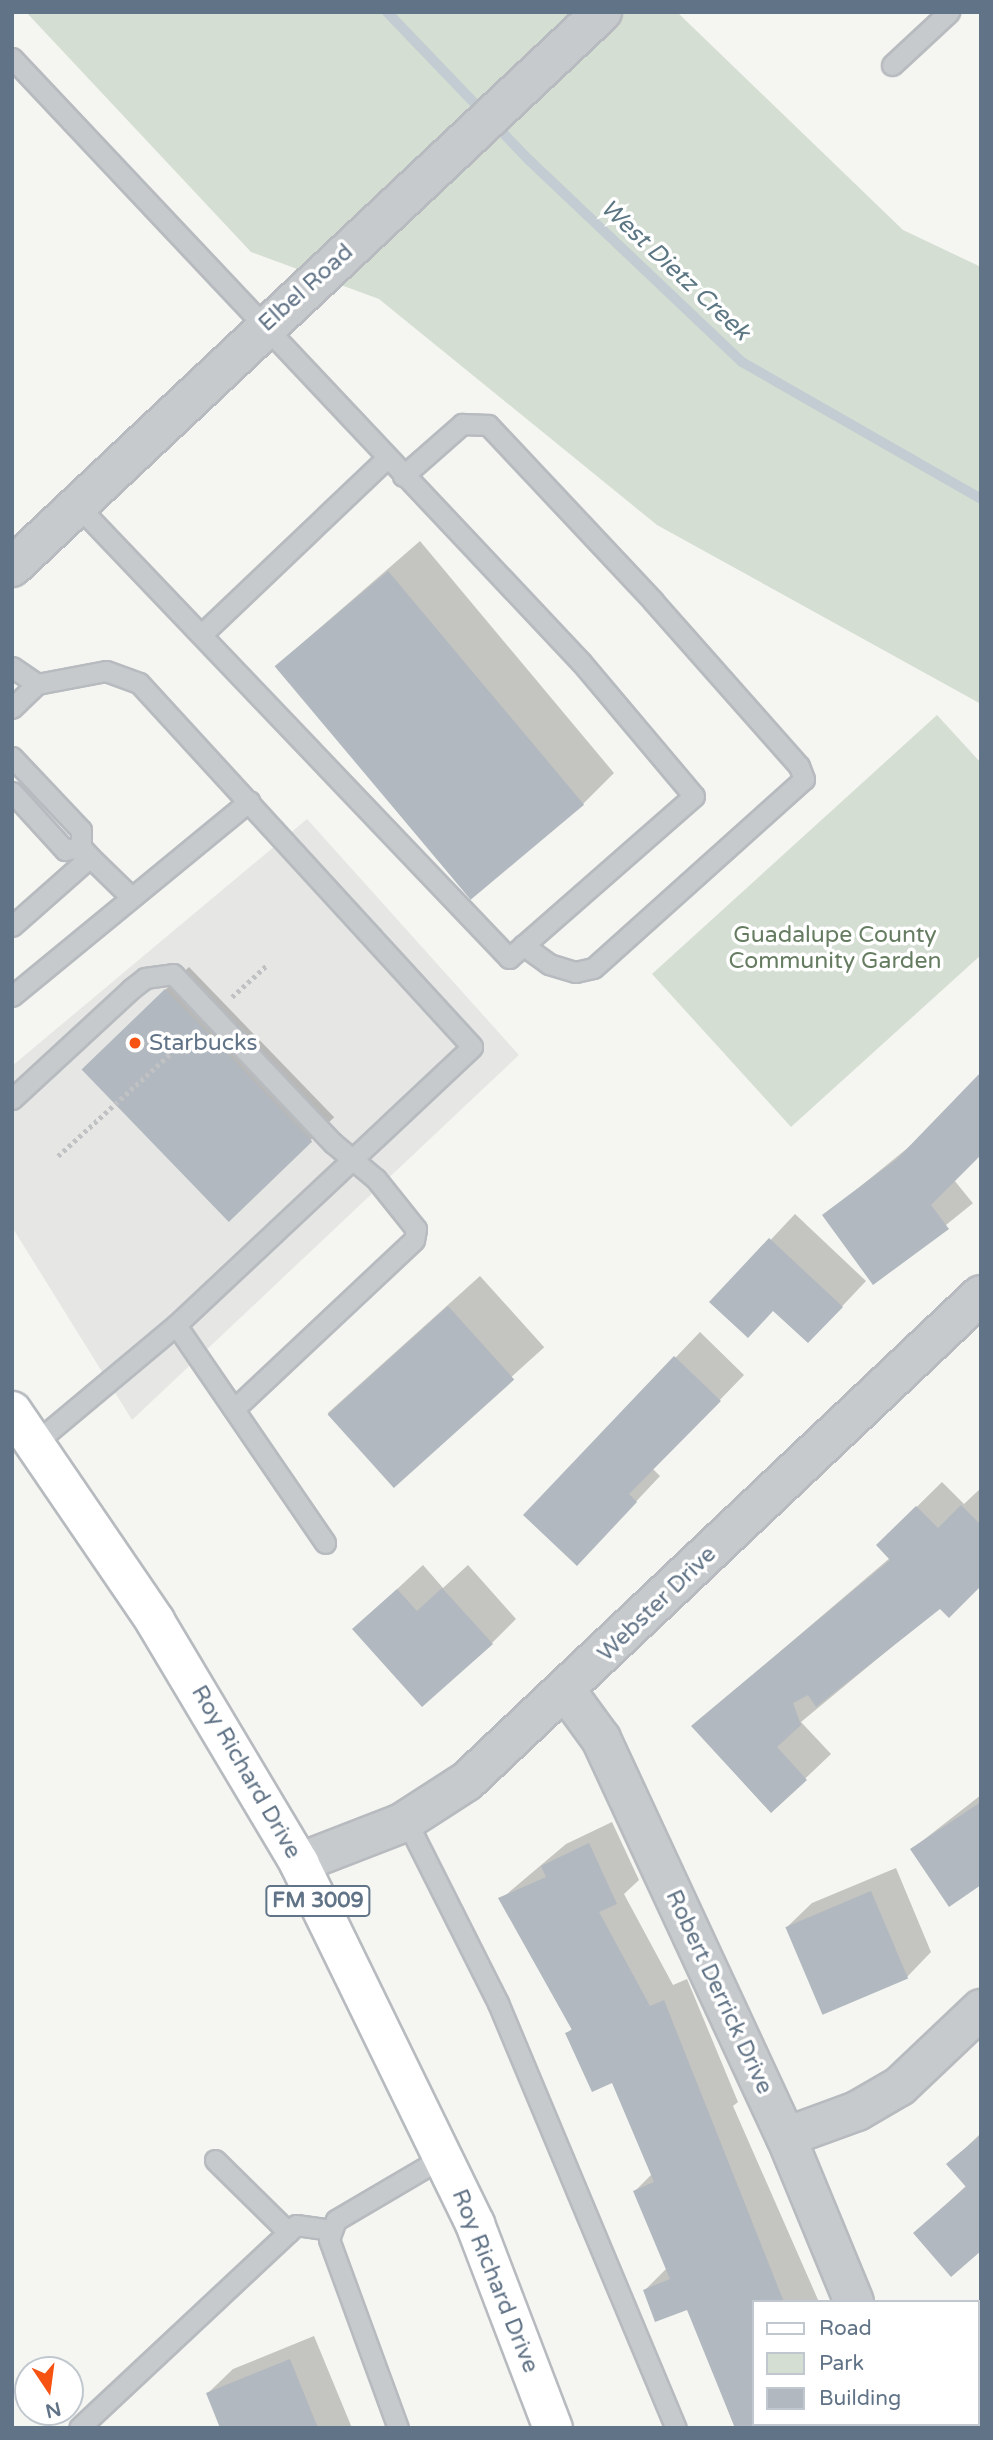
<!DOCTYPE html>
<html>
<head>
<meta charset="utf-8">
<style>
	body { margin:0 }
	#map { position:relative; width:993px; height:2440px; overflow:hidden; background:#f5f6f1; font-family:"Varela Round",sans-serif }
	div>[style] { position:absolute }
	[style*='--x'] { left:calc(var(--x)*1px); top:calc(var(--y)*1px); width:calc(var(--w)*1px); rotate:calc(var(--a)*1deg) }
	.built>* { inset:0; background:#e6e7e5 }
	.green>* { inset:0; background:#d5ded2 }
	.shadow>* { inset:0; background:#0003; transform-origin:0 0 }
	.stream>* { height:10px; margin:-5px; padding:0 5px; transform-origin:5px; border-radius:5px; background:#c2ccd2 }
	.building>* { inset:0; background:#b1b8bf; transform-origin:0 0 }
	.path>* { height:4.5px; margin-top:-2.25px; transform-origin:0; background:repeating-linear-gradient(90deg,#c0c1c3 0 3.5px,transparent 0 7px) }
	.roads { filter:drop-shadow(2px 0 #b7bbbf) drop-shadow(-2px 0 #b7bbbf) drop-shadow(0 2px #b7bbbf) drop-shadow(0 -2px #b7bbbf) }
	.service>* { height:19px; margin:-9.5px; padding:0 9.5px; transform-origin:9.5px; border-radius:9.5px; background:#c7cacd }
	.minor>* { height:38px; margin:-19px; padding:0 19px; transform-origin:19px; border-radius:19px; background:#c7cacd }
	.tertiary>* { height:38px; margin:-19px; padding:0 19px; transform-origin:19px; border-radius:19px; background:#c7cacd }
	.primary>* { height:38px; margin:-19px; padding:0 19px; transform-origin:19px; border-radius:19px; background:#fff }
	.dots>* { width:19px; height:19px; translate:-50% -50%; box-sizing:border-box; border:4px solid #fff; border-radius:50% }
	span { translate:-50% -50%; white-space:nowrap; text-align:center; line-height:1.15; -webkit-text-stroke:7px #fff; paint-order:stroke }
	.shield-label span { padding:2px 5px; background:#fff; border:2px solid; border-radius:5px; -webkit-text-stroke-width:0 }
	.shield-label { font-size:21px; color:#617386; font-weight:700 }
	.street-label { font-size:23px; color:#617386 }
	.park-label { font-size:23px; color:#657c61 }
	.poi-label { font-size:23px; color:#617386 }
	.left { translate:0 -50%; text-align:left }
	.water-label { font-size:24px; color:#5c7783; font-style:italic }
	.frame { position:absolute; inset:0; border:14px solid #617386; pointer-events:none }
	.legend { position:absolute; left:752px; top:2300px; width:228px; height:126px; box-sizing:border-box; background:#fff; border:2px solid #c0c7cf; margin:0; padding:9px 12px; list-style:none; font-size:21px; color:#617386 }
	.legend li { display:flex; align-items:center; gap:14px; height:35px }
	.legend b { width:35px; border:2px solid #c0c7cf }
	.north { position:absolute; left:14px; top:2356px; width:70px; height:70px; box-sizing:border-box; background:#fff; border:2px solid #c0c7cf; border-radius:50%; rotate:167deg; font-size:19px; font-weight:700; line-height:28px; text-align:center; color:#617386 }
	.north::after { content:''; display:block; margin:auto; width:24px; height:32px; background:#f65211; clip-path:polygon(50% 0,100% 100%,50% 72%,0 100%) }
</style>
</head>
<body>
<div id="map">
	<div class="built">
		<div style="clip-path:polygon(307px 819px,519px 1055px,132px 1420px,12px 1227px,12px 1066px)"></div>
	</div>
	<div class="green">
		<div style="clip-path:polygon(26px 12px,677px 12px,903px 230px,981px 267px,981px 704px,657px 525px,379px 299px,251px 252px)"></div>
		<div style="clip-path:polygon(937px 715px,981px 763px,981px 955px,791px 1127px,652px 974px)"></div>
	</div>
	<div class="shadow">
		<div style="clip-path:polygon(420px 541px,614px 773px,583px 804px,276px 666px)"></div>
		<div style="left:189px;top:967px;width:209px;height:147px;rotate:46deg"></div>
		<div style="left:920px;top:1138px;width:84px;height:123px;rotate:51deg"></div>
		<div style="clip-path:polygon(795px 1214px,866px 1281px,833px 1316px,712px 1302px)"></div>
		<div style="left:480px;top:1276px;width:96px;height:205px;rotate:48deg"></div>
		<div style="clip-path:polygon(700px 1332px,744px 1375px,653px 1469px,660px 1476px,601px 1539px,525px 1515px)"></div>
		<div style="clip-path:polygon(942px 1482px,964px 1504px,981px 1488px,981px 1584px,940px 1607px,801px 1722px,831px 1754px,771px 1811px,693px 1726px,891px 1557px,878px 1545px)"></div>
		<div style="clip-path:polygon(423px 1565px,443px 1588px,468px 1565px,516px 1619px,492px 1643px,354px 1629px)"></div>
		<div style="clip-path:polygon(981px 1795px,981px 1883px,912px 1849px)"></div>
		<div style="clip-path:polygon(612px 1822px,639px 1880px,624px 1894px,673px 1985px,687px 1979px,738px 2102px,733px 2106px,819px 2302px,753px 2302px,753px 2424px,865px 2428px,735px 2428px,688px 2307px,645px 2290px,667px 2268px,635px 2191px,652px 2174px,613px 2081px,567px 2033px,573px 2028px,501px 1899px,566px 1844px)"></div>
		<div style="clip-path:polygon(896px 1868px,931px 1952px,907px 1977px,787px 1927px,812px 1903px)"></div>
		<div style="clip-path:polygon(981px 2133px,981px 2249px,915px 2233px,967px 2185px,949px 2164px)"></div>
		<div style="clip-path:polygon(314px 2336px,352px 2428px,222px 2428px,208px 2393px,233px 2369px)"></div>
		<div style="clip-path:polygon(981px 2395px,981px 2411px,977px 2399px)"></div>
	</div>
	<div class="stream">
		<div style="--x:387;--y:12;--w:205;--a:46.2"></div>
		<div style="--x:529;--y:160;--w:294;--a:43.5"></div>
		<div style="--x:742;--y:362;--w:275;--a:29.8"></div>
	</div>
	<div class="building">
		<div style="left:388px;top:571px;width:305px;height:148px;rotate:50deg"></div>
		<div style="left:165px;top:989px;width:212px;height:116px;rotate:46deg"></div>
		<div style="clip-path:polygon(981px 1072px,981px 1155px,931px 1205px,949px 1229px,873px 1285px,822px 1215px,897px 1159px)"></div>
		<div style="clip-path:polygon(769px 1238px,843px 1307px,808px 1343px,773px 1311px,748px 1338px,709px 1302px)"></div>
		<div style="left:448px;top:1306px;width:99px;height:162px;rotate:48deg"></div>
		<div style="clip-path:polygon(674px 1356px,721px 1401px,629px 1494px,637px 1502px,577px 1566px,523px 1515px)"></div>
		<div style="clip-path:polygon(961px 1505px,981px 1525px,981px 1586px,949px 1618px,940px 1609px,816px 1707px,808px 1695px,793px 1703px,801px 1725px,777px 1747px,807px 1780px,771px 1813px,691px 1726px,890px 1560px,876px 1545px,916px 1506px,938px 1528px)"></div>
		<div style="clip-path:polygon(442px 1588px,493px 1644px,422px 1707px,352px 1629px,397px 1589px,417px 1611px)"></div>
		<div style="clip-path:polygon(981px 1802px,981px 1885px,949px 1907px,910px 1849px)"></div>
		<div style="clip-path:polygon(589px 1843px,617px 1904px,599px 1912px,650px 2006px,664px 2000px,784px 2302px,753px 2302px,753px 2428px,735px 2428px,687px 2310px,655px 2322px,643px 2290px,670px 2279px,633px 2191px,654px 2182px,612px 2083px,592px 2092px,565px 2033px,572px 2030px,498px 1898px,546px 1877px,541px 1866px)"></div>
		<div style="left:871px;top:1891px;width:95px;height:93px;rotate:67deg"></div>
		<div style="clip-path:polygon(981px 2135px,981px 2251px,951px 2277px,913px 2233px,966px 2187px,946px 2164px)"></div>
		<div style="clip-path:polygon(290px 2359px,318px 2428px,220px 2428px,206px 2393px)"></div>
	</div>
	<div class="path">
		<div style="--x:232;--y:997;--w:46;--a:-42.4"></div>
		<div style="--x:58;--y:1156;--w:181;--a:-42.3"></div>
	</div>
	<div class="roads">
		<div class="service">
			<div style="--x:12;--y:58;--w:830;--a:46.71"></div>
			<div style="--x:581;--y:662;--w:175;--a:49.9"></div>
			<div style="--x:694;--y:796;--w:246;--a:138.8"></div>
			<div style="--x:509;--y:958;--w:625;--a:-133.64"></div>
			<div style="--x:892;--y:65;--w:78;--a:-42.9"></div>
			<div style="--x:403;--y:476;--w:79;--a:-41.4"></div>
			<div style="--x:462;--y:424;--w:26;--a:2"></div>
			<div style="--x:488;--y:425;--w:241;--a:46.8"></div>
			<div style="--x:653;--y:601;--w:220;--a:48.5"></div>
			<div style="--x:799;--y:766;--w:14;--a:69"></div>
			<div style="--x:804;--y:779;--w:283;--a:138.1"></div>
			<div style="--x:593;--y:968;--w:18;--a:167"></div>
			<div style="--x:575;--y:972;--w:27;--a:-163"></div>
			<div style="--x:549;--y:964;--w:32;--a:-144"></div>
			<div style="--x:204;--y:632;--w:253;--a:-43.6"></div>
			<div style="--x:12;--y:667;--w:30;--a:34"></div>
			<div style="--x:37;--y:684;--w:70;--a:-10.7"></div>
			<div style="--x:106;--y:671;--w:35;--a:20"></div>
			<div style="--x:139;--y:683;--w:493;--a:47.5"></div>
			<div style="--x:472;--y:1047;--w:406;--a:136.8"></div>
			<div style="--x:176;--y:1325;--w:184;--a:140.1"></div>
			<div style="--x:12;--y:708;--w:35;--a:-44"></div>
			<div style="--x:12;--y:757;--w:100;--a:46.6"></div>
			<div style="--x:81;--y:830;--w:17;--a:90"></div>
			<div style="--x:81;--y:847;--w:13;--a:48"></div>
			<div style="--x:12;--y:792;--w:79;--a:47.6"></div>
			<div style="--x:65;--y:850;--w:16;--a:-11"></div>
			<div style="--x:12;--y:926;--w:104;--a:-41.5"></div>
			<div style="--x:90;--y:857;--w:56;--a:44.3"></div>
			<div style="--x:12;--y:996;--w:307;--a:-39.4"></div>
			<div style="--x:12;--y:1099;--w:162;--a:-42.7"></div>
			<div style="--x:131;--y:989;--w:18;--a:-38"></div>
			<div style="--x:145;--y:978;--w:28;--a:-8"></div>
			<div style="--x:173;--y:974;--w:233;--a:46.6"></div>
			<div style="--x:333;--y:1143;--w:56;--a:39.9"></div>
			<div style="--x:376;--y:1179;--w:64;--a:51.3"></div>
			<div style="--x:416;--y:1229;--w:11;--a:100"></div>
			<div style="--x:414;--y:1240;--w:247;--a:136.8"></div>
			<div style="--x:176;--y:1325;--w:264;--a:55.6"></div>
			<div style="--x:406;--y:1820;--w:205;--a:63.3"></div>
			<div style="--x:498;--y:2003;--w:461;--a:67.3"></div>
			<div style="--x:215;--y:2160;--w:103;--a:44.6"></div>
			<div style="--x:79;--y:2428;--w:297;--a:-43.1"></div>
			<div style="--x:296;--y:2225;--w:36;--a:8"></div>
			<div style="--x:398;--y:2428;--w:201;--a:-110.1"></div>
			<div style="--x:329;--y:2239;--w:20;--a:-70"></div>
			<div style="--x:336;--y:2220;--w:124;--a:-30.5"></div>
		</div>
		<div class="minor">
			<div style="--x:566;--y:1691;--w:59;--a:53.9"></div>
			<div style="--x:601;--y:1739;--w:439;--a:65.1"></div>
			<div style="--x:786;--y:2137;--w:178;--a:67.6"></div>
			<div style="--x:299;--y:1863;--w:110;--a:-21.2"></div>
			<div style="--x:402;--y:1823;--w:77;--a:-32.9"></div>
			<div style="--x:467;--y:1781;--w:707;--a:-43.4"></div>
			<div style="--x:786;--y:2137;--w:76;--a:-20.1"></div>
			<div style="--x:857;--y:2111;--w:50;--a:-30.2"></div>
			<div style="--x:900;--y:2086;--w:112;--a:-43.5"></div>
			<div style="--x:899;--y:2424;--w:4;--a:76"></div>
		</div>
		<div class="tertiary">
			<div style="--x:12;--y:567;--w:810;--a:-43.25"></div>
		</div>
		<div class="primary">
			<div style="--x:12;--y:1411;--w:254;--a:55.7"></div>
			<div style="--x:155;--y:1621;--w:282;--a:59.2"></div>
			<div style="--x:299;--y:1863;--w:402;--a:64"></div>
			<div style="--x:475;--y:2224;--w:218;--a:69.1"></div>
		</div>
	</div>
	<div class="dots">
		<div style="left:135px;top:1043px;background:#f65211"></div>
	</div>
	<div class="shield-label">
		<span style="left:318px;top:1901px">FM 3009</span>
	</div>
	<div class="street-label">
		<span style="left:306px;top:288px;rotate:-42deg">Elbel Road</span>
		<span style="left:657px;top:1604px;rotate:-44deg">Webster Drive</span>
		<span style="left:246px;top:1772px;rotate:60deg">Roy Richard Drive</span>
		<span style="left:719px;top:1992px;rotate:65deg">Robert Derrick Drive</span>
		<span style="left:495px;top:2281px;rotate:68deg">Roy Richard Drive</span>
	</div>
	<div class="park-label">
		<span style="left:835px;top:948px">Guadalupe County<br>Community Garden</span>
	</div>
	<div class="poi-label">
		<span class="left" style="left:149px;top:1043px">Starbucks</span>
	</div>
	<div class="water-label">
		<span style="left:675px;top:270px;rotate:43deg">West Dietz Creek</span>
	</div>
	<div class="frame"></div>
	<ul class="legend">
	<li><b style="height:9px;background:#fff"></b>Road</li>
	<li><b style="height:19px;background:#d5ded2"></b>Park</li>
	<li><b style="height:19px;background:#b1b8bf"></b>Building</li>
	</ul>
	<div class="north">N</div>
</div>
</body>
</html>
